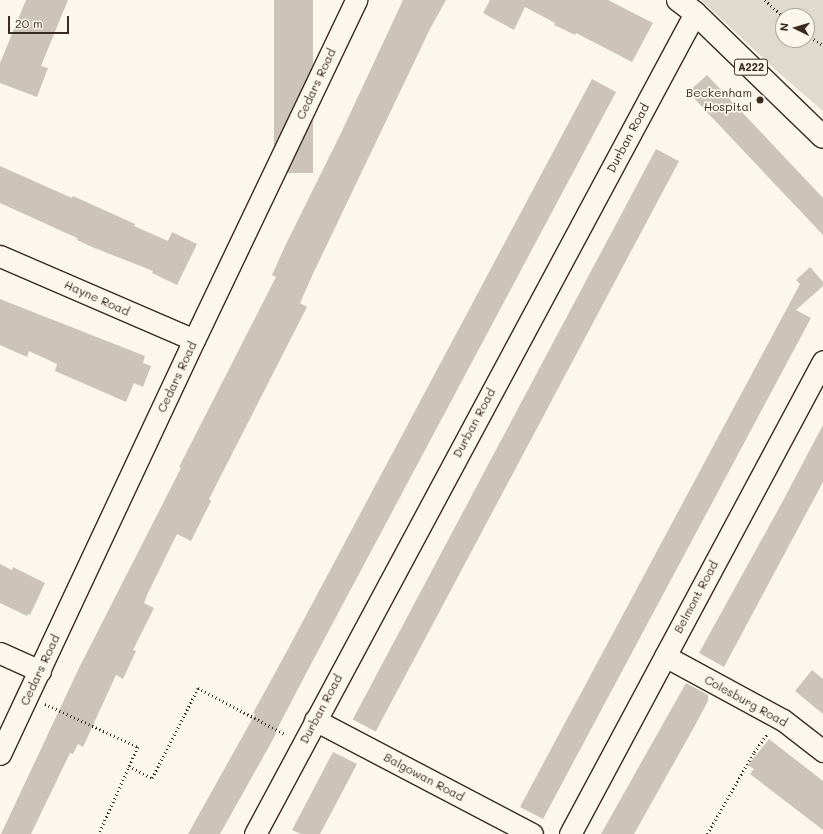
<!DOCTYPE html>
<html>
<head>
<meta charset="utf-8">
<style>
	body { margin:0 }
	#map { position:relative; width:823px; height:834px; overflow:hidden; background:#fbf7ec; font-family:Mali,sans-serif }
	div>[style] { position:absolute }
	[style*='--x'] { left:calc(var(--x)*1px); top:calc(var(--y)*1px); width:calc(var(--w)*1px); rotate:calc(var(--a)*1deg) }
	.green>* { inset:0; background:#dfd9ce }
	.building>* { inset:0; background:#ccc4b9; transform-origin:0 0 }
	.path>* { height:2.5px; margin-top:-1.25px; transform-origin:0; background:repeating-linear-gradient(90deg,#3b2a1e 0 1px,transparent 0 4px) }
	.roads { filter:drop-shadow(1px 0 #3b2a1e) drop-shadow(-1px 0 #3b2a1e) drop-shadow(0 1px #3b2a1e) drop-shadow(0 -1px #3b2a1e) }
	.minor>* { height:21px; margin:-10.5px; padding:0 10.5px; transform-origin:10.5px; border-radius:10.5px; background:#fbf7ec }
	.primary>* { height:22px; margin:-11px; padding:0 11px; transform-origin:11px; border-radius:11px; background:#fbf7ec }
	.dots>* { width:11px; height:11px; translate:-50% -50%; box-sizing:border-box; border:2px solid #fbf7ec; border-radius:50% }
	span { translate:-50% -50%; white-space:nowrap; text-align:center; line-height:1.15; -webkit-text-stroke:3.5px #fbf7ec; paint-order:stroke }
	.shield-label span { padding:1px 3px; background:#fbf7ec; border:1px solid; border-radius:3px; -webkit-text-stroke-width:0 }
	.shield-label { font-size:11px; color:#3b2a1e; font-weight:700 }
	.street-label { font-size:12px; color:#3b2a1e }
	.poi-label { font-size:12px; color:#3b2a1e }
	.right { translate:-100% -50%; text-align:right }
	.north { position:absolute; left:775px; top:8px; width:40px; height:40px; box-sizing:border-box; background:#fbf7ec; border:1px solid #aea59a; border-radius:50%; rotate:275deg; font-size:11px; font-weight:700; line-height:16px; text-align:center; color:#3b2a1e }
	.north::after { content:''; display:block; margin:auto; width:14px; height:18px; background:#3b2a1e; clip-path:polygon(50% 0,100% 100%,50% 72%,0 100%) }
	.scale { position:absolute; left:8px; top:16px; width:61px; height:18px; box-sizing:border-box; border:2px solid #3b2a1e; border-top:0; padding-left:5px; font-size:12px; line-height:14px; white-space:nowrap; color:#3b2a1e; -webkit-text-stroke:3px #fbf7ec; paint-order:stroke }
</style>
</head>
<body>
<div id="map">
	<div class="green">
		<div style="clip-path:polygon(evenodd,701px 0,823px 0,823px 111px,779px 73px,701px 0,783px 16px,807px 16px,807px 40px,783px 40px,783px 16px)"></div>
	</div>
	<div class="building">
		<div style="clip-path:polygon(26px 0,68px 0,41px 66px,48px 68px,37px 97px,0 83px,0 63px)"></div>
		<div style="left:274px;top:0;width:39px;height:173px"></div>
		<div style="clip-path:polygon(403px 0,446px 0,430px 29px,312px 276px,300px 303px,307px 307px,209px 499px,211px 501px,191px 541px,177px 534px,148px 593px,144px 603px,154px 608px,133px 650px,136px 651px,123px 679px,116px 675px,83px 747px,78px 744px,73px 754px,70px 753px,31px 834px,1px 834px,79px 668px,181px 468px,179px 467px,276px 277px,272px 275px,287px 242px,342px 131px)"></div>
		<div style="clip-path:polygon(490px 0,608px 0,653px 23px,632px 62px,576px 33px,575px 35px,565px 30px,554px 25px,555px 23px,525px 7px,514px 30px,483px 13px)"></div>
		<div style="clip-path:polygon(707px 75px,823px 198px,823px 235px,688px 92px)"></div>
		<div style="clip-path:polygon(592px 79px,616px 92px,311px 664px,275px 733px,276px 734px,220px 834px,188px 834px,255px 714px,253px 713px,287px 651px)"></div>
		<div style="left:656px;top:149px;width:26px;height:646px;rotate:28deg"></div>
		<div style="clip-path:polygon(0 166px,72px 198px,73px 196px,135px 224px,134px 226px,168px 241px,172px 232px,197px 244px,177px 285px,152px 273px,153px 271px,92px 247px,77px 240px,77px 238px,0 203px)"></div>
		<div style="clip-path:polygon(810px 267px,823px 282px,823px 286px,796px 310px,811px 318px,543px 819px,520px 807px,800px 284px,796px 280px)"></div>
		<div style="clip-path:polygon(0 299px,145px 356px,143px 363px,151px 366px,143px 387px,134px 383px,126px 402px,55px 371px,57px 364px,29px 351px,27px 357px,0 345px)"></div>
		<div style="clip-path:polygon(823px 425px,823px 482px,724px 667px,699px 653px,778px 510px)"></div>
		<div style="clip-path:polygon(0 564px,12px 570px,13px 567px,45px 583px,30px 615px,28px 614px,27px 616px,0 603px)"></div>
		<div style="clip-path:polygon(812px 670px,823px 679px,823px 714px,795px 691px)"></div>
		<div style="clip-path:polygon(686px 683px,708px 695px,708px 701px,693px 729px,634px 834px,601px 834px)"></div>
		<div style="clip-path:polygon(769px 739px,823px 781px,823px 830px,750px 774px,754px 769px,748px 765px)"></div>
		<div style="clip-path:polygon(333px 752px,357px 764px,320px 834px,301px 834px,292px 830px)"></div>
	</div>
	<div class="path">
		<div style="--x:765;--y:0;--w:24;--a:42"></div>
		<div style="--x:807;--y:35;--w:19;--a:32"></div>
		<div style="--x:45;--y:704;--w:102;--a:24.8"></div>
		<div style="--x:138;--y:747;--w:95;--a:114.1"></div>
		<div style="--x:129;--y:766;--w:26;--a:28"></div>
		<div style="--x:152;--y:778;--w:101;--a:-62.9"></div>
		<div style="--x:198;--y:688;--w:98;--a:27.9"></div>
		<div style="--x:707;--y:834;--w:95;--a:-60.2"></div>
		<div style="--x:754;--y:752;--w:22;--a:-54"></div>
	</div>
	<div class="roads">
		<div class="minor">
			<div style="--x:0;--y:256;--w:211;--a:23.4"></div>
			<div style="--x:0;--y:653;--w:44;--a:24.2"></div>
			<div style="--x:665;--y:656;--w:134;--a:28.5"></div>
			<div style="--x:783;--y:720;--w:51;--a:37.8"></div>
			<div style="--x:315;--y:720;--w:245;--a:27.7"></div>
			<div style="--x:0;--y:754;--w:457;--a:-64.9"></div>
			<div style="--x:194;--y:340;--w:377;--a:-64.5"></div>
			<div style="--x:255;--y:834;--w:931;--a:-61.81"></div>
			<div style="--x:570;--y:834;--w:536;--a:-61.86"></div>
		</div>
		<div class="primary">
			<div style="--x:678;--y:0;--w:21;--a:37"></div>
			<div style="--x:695;--y:13;--w:178;--a:44.1"></div>
		</div>
	</div>
	<div class="dots">
		<div style="left:760px;top:100px;background:#3b2a1e"></div>
	</div>
	<div class="shield-label">
		<span style="left:751px;top:67px">A222</span>
	</div>
	<div class="street-label">
		<span style="left:316px;top:84px;rotate:-65deg">Cedars Road</span>
		<span style="left:628px;top:138px;rotate:-62deg">Durban Road</span>
		<span style="left:97px;top:298px;rotate:24deg">Hayne Road</span>
		<span style="left:177px;top:377px;rotate:-65deg">Cedars Road</span>
		<span style="left:474px;top:423px;rotate:-62deg">Durban Road</span>
		<span style="left:696px;top:597px;rotate:-62deg">Belmont Road</span>
		<span style="left:40px;top:670px;rotate:-65deg">Cedars Road</span>
		<span style="left:746px;top:701px;rotate:29deg">Colesburg Road</span>
		<span style="left:321px;top:709px;rotate:-62deg">Durban Road</span>
		<span style="left:424px;top:777px;rotate:28deg">Balgowan Road</span>
	</div>
	<div class="poi-label">
		<span class="right" style="left:752px;top:100px">Beckenham<br>Hospital</span>
	</div>
	<div class="north">N</div>
	<div class="scale">20 m</div>
</div>
</body>
</html>
